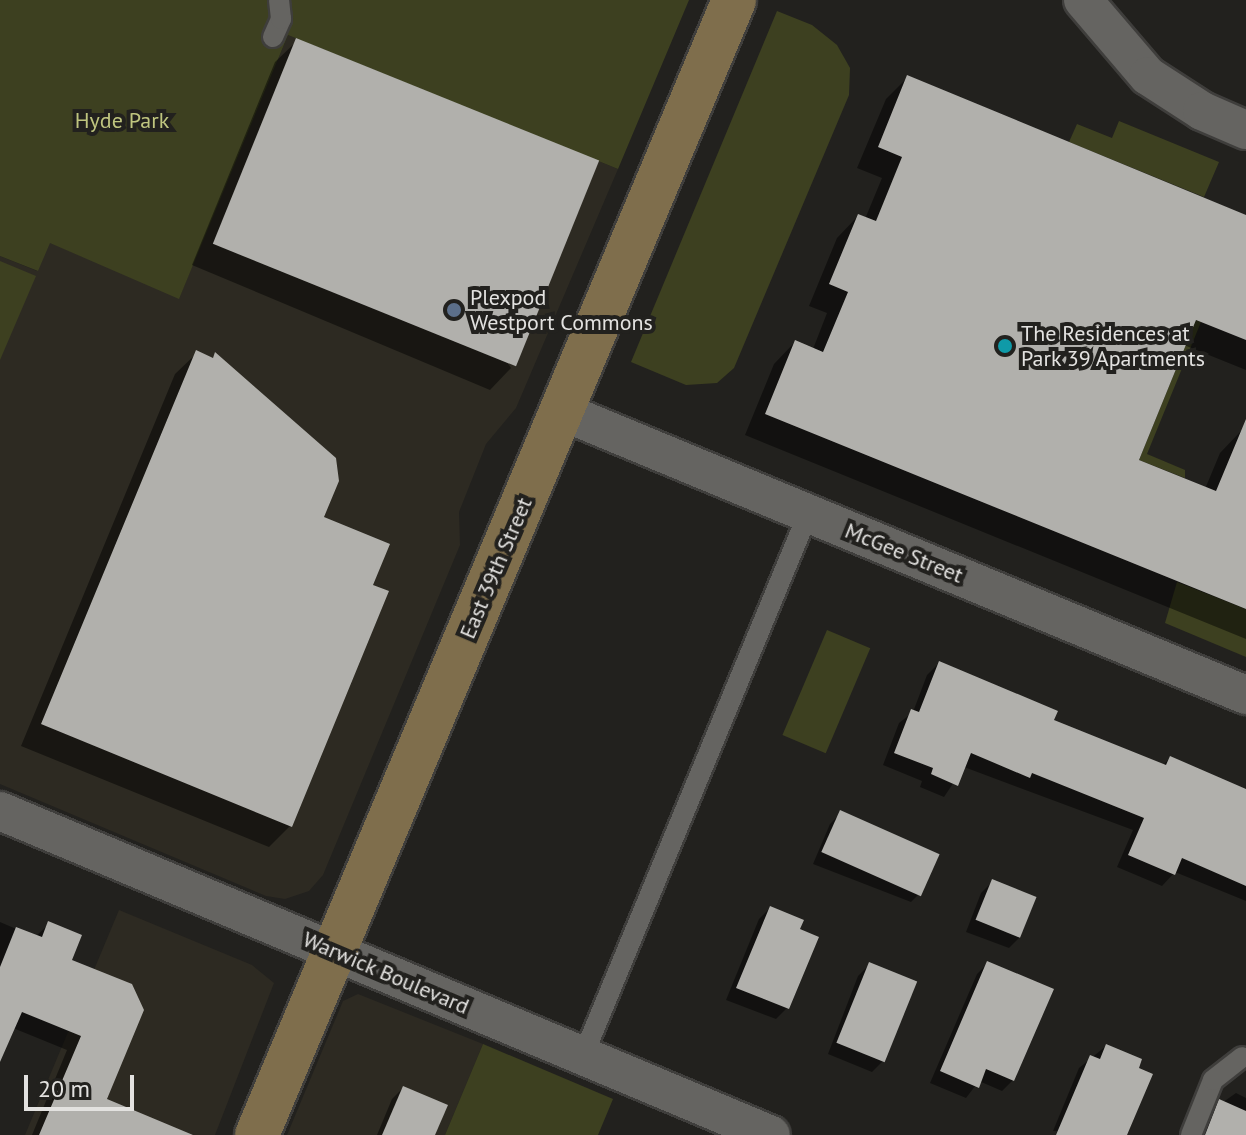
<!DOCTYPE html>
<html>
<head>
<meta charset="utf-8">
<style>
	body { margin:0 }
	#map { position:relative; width:1246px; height:1135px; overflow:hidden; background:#22211e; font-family:"PT Sans",sans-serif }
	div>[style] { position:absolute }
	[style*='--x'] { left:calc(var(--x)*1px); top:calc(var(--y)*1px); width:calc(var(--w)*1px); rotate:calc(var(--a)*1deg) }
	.built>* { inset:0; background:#2d2a22 }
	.green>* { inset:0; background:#3d4020; transform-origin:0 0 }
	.shadow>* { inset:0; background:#0007 }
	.building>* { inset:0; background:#b1b0ac; transform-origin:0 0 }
	.roads { filter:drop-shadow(2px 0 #3f3e3c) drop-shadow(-2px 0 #3f3e3c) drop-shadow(0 2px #3f3e3c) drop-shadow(0 -2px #3f3e3c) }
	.service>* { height:20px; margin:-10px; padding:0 10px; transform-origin:10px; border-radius:10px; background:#656461 }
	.minor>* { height:38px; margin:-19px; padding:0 19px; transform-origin:19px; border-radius:19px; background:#656461 }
	.secondary>* { height:44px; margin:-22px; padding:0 22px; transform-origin:22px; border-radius:22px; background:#7f6e4c }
	.dots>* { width:22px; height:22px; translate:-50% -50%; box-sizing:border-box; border:4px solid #22211e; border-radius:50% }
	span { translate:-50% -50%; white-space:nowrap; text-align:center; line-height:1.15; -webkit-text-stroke:8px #22211e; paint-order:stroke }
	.park-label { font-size:22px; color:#bfc57f }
	.poi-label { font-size:22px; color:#e3e2e0 }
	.left { translate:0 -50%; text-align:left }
	.street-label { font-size:22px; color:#e3e2e0 }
	.scale { position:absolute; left:24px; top:1075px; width:110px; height:36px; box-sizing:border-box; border:4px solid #e3e2e0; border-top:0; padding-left:10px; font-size:24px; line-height:28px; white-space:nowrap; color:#e3e2e0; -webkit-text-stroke:6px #22211e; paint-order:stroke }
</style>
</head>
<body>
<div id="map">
	<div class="built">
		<div style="clip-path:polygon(288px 35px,618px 169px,516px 408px,486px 444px,459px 512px,460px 545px,323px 875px,309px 891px,285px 899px,266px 896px,0 784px,0 256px,37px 271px,49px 242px,179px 298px)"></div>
		<div style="clip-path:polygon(119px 910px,252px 965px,274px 983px,215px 1135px,25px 1135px)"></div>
		<div style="clip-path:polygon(358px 994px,483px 1044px,445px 1135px,287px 1135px,343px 1001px)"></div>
	</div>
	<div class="green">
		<div style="clip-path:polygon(0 0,689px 0,618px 169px,288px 35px,179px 299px,50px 243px,38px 271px,0 256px)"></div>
		<div style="clip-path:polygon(777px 11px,812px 25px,837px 45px,850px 68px,849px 95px,734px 368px,717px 383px,686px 385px,631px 362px)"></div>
		<div style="clip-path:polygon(1119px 121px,1219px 162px,1204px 197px,1069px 142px,1077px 124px,1112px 138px)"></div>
		<div style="clip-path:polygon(0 261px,36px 276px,0 360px)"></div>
		<div style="clip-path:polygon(1196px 320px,1201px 322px,1147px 454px,1185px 470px,1185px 478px,1139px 460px)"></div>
		<div style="clip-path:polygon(1177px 582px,1246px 609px,1246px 657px,1165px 623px)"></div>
		<div style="left:827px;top:630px;width:47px;height:114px;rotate:23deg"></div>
		<div style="clip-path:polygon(483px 1044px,613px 1099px,598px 1135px,445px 1135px)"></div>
	</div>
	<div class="shadow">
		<div style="clip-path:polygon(297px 41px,511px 368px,490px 390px,192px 265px,275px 62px)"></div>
		<div style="clip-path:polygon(907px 78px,1246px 217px,1246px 370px,1184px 345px,1137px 461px,1205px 489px,1220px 453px,1241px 431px,1246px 433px,1246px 639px,745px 435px,774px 364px,795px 342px,813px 349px,827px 313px,809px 306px,837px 238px,858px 216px,865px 219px,882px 178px,857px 168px,886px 99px)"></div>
		<div style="clip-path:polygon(197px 353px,211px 359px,216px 355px,370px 586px,290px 826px,269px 847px,21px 746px,175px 374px)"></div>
		<div style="clip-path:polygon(939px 663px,1052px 721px,1163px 765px,1170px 758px,1246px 790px,1246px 901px,1175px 872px,1162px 886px,1117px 867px,1133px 830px,964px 767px,944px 797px,920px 787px,922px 781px,883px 765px,899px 723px,913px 712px,927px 675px)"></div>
		<div style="clip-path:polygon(841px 813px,923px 890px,911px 902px,813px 864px,830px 824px)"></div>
		<div style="clip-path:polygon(992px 882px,1020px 937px,1009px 948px,966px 932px,981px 893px)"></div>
		<div style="clip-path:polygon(770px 908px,787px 1008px,776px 1019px,726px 1000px,759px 919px)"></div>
		<div style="clip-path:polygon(0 922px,35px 937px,49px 924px,69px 961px,104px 1100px,163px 1135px,32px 1135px,67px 1050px,13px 1028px,0 1041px)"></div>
		<div style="clip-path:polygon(988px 963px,1013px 1080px,1002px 1091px,979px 1081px,966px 1098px,930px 1083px,977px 974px)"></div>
		<div style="clip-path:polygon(869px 965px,884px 1060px,872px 1072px,828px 1054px,858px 976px)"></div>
		<div style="clip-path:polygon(1106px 1046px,1125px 1135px,1053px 1131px,1079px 1068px)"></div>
		<div style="clip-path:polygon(403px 1088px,433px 1135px,377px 1135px,392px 1099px)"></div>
		<div style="clip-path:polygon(1236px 1093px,1246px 1098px,1246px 1135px,1198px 1135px,1209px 1112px)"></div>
	</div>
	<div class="building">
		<div style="left:296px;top:38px;width:327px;height:222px;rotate:22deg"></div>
		<div style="clip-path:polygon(907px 75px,1246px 215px,1246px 340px,1196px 320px,1139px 460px,1216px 491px,1246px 419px,1246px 609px,765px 414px,795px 340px,823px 352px,848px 292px,829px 284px,858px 214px,876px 221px,902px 157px,878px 147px)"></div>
		<div style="clip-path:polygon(196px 350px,213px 358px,215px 352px,336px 458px,339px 481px,324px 517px,390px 544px,373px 585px,389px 591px,292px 827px,41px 724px)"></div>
		<div style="clip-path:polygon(939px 661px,1058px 711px,1054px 720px,1166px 765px,1170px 756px,1246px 789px,1246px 886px,1182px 858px,1175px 875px,1128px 855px,1144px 818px,1032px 773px,1030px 778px,971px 753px,958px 786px,931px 774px,933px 768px,894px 753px,911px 709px,919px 712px)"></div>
		<div style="left:840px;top:810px;width:109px;height:46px;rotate:24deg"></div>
		<div style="left:992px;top:879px;width:48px;height:44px;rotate:22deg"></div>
		<div style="clip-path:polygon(770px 906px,804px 920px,800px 929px,819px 937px,789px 1009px,736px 988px)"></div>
		<div style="clip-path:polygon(48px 921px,82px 935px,72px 960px,132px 984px,144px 1010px,107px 1099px,193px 1135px,39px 1135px,81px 1036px,22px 1012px,0 1062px,0 967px,16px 927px,42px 937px)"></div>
		<div style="clip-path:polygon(987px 961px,1054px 989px,1014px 1081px,986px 1069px,979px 1088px,940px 1071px)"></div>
		<div style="left:869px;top:962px;width:52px;height:87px;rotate:22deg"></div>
		<div style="clip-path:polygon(1106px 1044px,1142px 1059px,1139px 1068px,1153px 1074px,1127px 1135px,1056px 1135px,1090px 1055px,1100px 1059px)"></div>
		<div style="clip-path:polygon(403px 1086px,448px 1105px,435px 1135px,382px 1135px)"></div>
		<div style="clip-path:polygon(1219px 1099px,1246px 1111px,1246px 1135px,1205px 1135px)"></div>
	</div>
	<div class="roads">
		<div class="service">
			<div style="--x:273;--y:37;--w:20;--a:-66"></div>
			<div style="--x:281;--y:19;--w:19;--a:-96"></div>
			<div style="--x:583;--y:1056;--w:587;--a:-67.46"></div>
			<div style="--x:1191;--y:1135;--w:59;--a:-68.2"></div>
			<div style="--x:1213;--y:1080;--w:37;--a:-38"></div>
		</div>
		<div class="minor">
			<div style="--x:1083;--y:0;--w:100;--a:49.5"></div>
			<div style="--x:1148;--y:76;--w:64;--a:32.9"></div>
			<div style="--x:1202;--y:111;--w:48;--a:23.4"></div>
			<div style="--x:561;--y:411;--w:742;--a:22.52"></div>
			<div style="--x:0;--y:811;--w:836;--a:22.79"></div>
		</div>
		<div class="secondary">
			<div style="--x:257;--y:1135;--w:1231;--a:-67.2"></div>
		</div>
	</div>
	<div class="dots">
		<div style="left:454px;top:310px;background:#5c6f8a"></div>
		<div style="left:1005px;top:346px;background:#0f9aa8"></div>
	</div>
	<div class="park-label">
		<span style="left:122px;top:121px">Hyde Park</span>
	</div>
	<div class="poi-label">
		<span class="left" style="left:470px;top:310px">Plexpod<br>Westport Commons</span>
		<span class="left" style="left:1021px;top:346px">The Residences at<br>Park 39 Apartments</span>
	</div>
	<div class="street-label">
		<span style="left:904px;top:553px;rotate:22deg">McGee Street</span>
		<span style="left:496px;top:568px;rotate:-67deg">East 39th Street</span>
		<span style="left:386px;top:973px;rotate:23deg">Warwick Boulevard</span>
	</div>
	<div class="scale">20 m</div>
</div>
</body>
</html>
